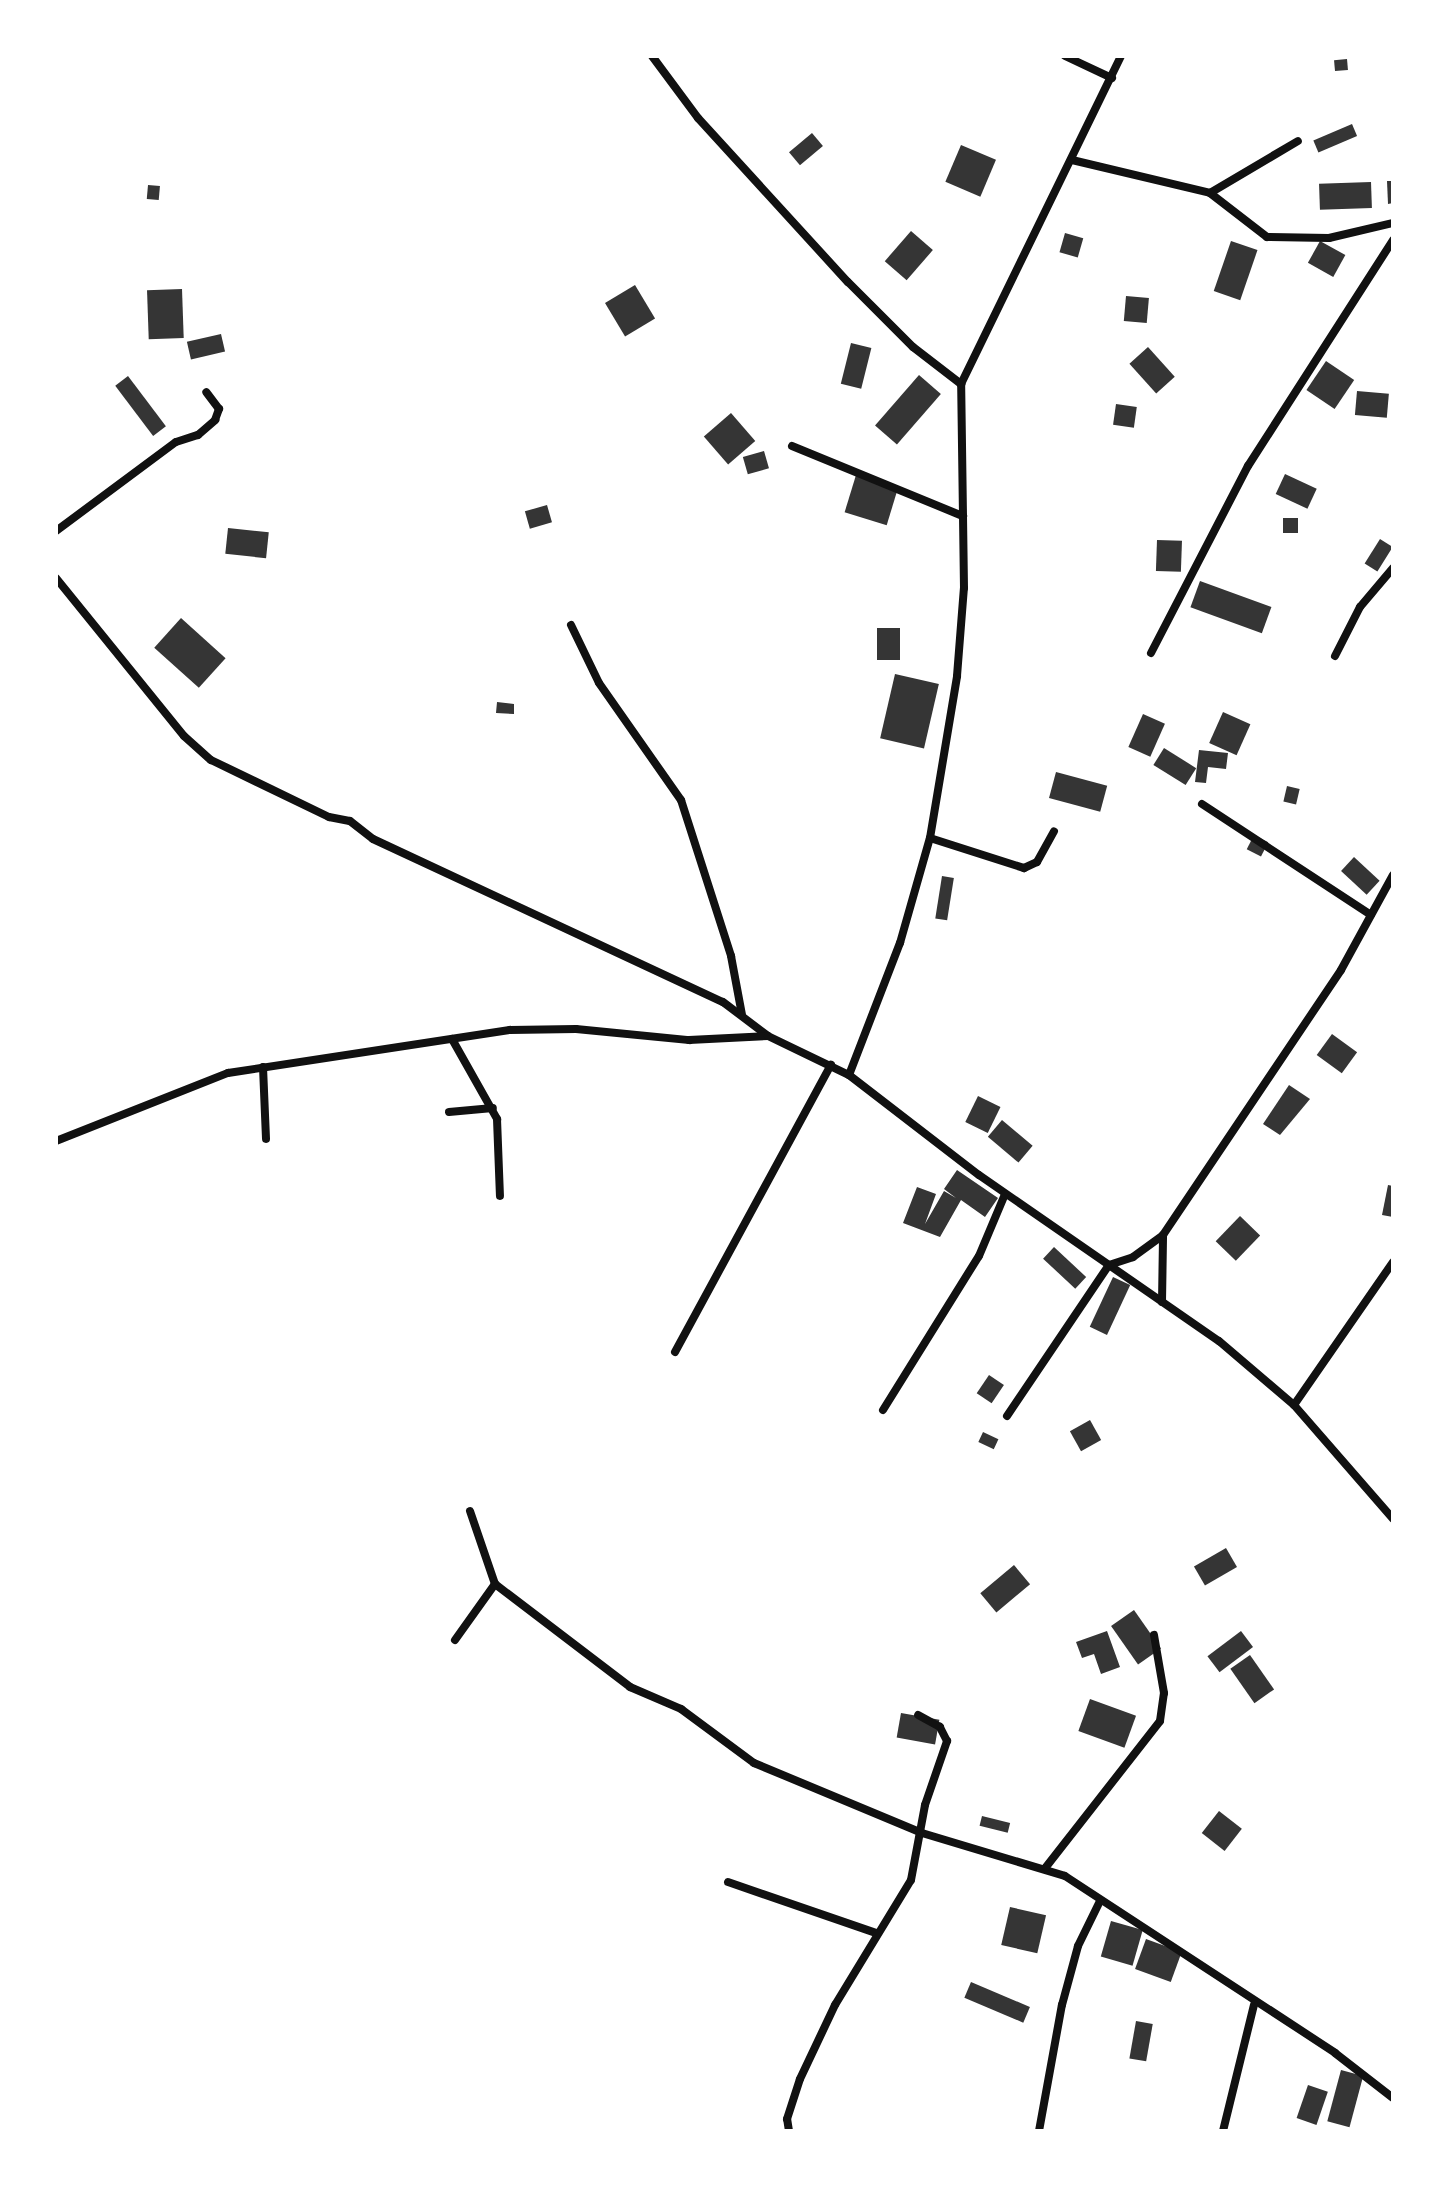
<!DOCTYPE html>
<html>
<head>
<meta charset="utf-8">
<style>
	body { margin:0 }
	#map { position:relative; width:1449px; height:2187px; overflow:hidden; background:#fff; font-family:"Asap Condensed",sans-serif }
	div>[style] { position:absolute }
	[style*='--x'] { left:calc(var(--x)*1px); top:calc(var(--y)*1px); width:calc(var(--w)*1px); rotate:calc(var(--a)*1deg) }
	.building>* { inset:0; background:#353535; transform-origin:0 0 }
	.minor>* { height:8px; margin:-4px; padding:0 4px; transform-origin:4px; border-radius:4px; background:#111 }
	span { translate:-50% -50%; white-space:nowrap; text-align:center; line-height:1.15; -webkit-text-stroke:8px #fff; paint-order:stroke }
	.frame { position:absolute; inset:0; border:58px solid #fff; pointer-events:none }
</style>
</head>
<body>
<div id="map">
	<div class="building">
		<div style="left:1347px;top:59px;width:11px;height:13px;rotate:85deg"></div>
		<div style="left:1352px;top:124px;width:13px;height:42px;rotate:67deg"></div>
		<div style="left:812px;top:133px;width:17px;height:30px;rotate:50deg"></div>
		<div style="left:961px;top:145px;width:38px;height:40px;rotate:23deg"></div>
		<div style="clip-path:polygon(1387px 181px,1393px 181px,1393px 203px,1388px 204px)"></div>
		<div style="left:1371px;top:182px;width:26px;height:52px;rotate:88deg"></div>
		<div style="left:148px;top:185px;width:12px;height:14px;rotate:5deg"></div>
		<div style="left:911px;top:231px;width:29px;height:40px;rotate:41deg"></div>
		<div style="left:1065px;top:233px;width:19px;height:20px;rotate:16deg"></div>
		<div style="left:1231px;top:241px;width:28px;height:53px;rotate:19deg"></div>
		<div style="left:1320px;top:241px;width:29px;height:25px;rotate:29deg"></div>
		<div style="left:635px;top:285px;width:39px;height:35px;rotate:59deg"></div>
		<div style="left:182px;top:289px;width:49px;height:35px;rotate:88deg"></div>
		<div style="left:1126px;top:296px;width:23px;height:25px;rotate:5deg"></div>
		<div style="left:221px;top:334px;width:18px;height:35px;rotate:77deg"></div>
		<div style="left:851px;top:343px;width:21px;height:42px;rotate:14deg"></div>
		<div style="left:1148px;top:347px;width:40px;height:25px;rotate:48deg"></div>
		<div style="left:1326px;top:361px;width:34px;height:35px;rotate:34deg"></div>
		<div style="left:919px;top:375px;width:29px;height:67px;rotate:41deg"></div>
		<div style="left:128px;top:376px;width:63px;height:16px;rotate:53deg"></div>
		<div style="left:1357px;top:391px;width:32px;height:24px;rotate:5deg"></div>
		<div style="left:1116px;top:404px;width:21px;height:21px;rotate:8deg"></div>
		<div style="left:731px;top:413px;width:37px;height:36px;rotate:49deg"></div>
		<div style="left:764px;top:451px;width:18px;height:22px;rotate:74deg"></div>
		<div style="left:1285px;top:474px;width:35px;height:22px;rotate:25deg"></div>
		<div style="left:856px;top:475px;width:44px;height:39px;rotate:17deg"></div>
		<div style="left:547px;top:505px;width:18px;height:23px;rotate:74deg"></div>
		<div style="left:1283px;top:518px;width:15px;height:15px"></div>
		<div style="left:228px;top:528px;width:41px;height:26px;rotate:6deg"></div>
		<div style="left:1380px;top:539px;width:15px;height:29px;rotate:32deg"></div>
		<div style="left:1157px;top:540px;width:25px;height:31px;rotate:2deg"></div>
		<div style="left:1200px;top:581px;width:76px;height:28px;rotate:20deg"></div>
		<div style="left:181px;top:618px;width:60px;height:40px;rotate:42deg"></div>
		<div style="left:877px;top:628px;width:23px;height:32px"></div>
		<div style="left:895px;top:674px;width:45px;height:66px;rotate:13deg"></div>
		<div style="clip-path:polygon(497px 702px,514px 704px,514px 714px,496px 713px)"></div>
		<div style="left:1223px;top:712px;width:30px;height:34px;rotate:24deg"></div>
		<div style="left:1143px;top:714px;width:24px;height:36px;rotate:24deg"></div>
		<div style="left:1164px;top:748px;width:38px;height:20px;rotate:32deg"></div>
		<div style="clip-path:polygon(1199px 750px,1228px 753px,1226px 769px,1208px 767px,1206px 783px,1195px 782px)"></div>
		<div style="left:1056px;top:772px;width:53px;height:27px;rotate:15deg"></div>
		<div style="left:1287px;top:786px;width:13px;height:16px;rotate:13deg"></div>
		<div style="left:1254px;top:835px;width:16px;height:16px;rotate:27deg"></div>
		<div style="left:1354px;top:857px;width:35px;height:19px;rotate:43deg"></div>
		<div style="left:942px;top:876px;width:12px;height:43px;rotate:9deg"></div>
		<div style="left:1332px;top:1034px;width:31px;height:26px;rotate:36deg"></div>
		<div style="clip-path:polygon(1289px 1085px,1310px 1099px,1280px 1135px,1263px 1124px)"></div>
		<div style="left:978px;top:1096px;width:25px;height:29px;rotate:26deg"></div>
		<div style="left:1002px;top:1120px;width:40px;height:22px;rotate:40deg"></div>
		<div style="clip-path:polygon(957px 1170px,998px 1198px,985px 1217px,961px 1200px,940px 1237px,903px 1223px,917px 1187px,936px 1194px,925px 1224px,944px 1191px,956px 1198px,944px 1189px)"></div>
		<div style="clip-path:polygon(1388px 1185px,1393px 1186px,1393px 1217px,1382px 1215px)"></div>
		<div style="left:1240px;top:1216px;width:28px;height:35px;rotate:44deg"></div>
		<div style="left:1054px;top:1247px;width:44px;height:16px;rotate:43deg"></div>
		<div style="left:1113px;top:1277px;width:19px;height:55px;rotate:25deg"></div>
		<div style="left:989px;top:1375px;width:18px;height:22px;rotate:34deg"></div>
		<div style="left:1090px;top:1420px;width:23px;height:23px;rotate:61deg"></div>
		<div style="left:983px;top:1432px;width:17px;height:11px;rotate:25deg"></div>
		<div style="left:1226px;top:1548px;width:22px;height:37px;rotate:60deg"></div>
		<div style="left:1014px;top:1565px;width:25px;height:44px;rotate:50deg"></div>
		<div style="left:1134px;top:1610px;width:47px;height:28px;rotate:55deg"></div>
		<div style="clip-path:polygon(1107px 1631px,1120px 1667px,1101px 1674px,1094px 1654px,1082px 1658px,1076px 1642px)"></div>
		<div style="left:1241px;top:1631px;width:20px;height:42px;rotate:53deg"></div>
		<div style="left:1250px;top:1655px;width:42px;height:24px;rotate:55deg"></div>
		<div style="left:1090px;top:1699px;width:49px;height:34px;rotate:20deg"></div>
		<div style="left:901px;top:1713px;width:39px;height:25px;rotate:10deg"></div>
		<div style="left:1219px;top:1811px;width:29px;height:28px;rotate:38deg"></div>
		<div style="left:982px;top:1816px;width:29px;height:10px;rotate:14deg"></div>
		<div style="left:1010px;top:1907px;width:37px;height:39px;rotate:13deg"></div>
		<div style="left:1111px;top:1921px;width:33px;height:37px;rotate:16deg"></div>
		<div style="left:1146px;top:1939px;width:38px;height:32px;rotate:20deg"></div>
		<div style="left:971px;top:1982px;width:64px;height:17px;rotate:23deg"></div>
		<div style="left:1136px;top:2021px;width:17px;height:38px;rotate:10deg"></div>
		<div style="left:1341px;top:2070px;width:23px;height:53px;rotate:15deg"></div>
		<div style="left:1308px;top:2085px;width:21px;height:35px;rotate:19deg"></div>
	</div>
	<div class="minor">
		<div style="--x:652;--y:56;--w:77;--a:53.4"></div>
		<div style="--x:698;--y:118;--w:222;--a:47.6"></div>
		<div style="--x:848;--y:282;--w:92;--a:45"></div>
		<div style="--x:913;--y:347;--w:61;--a:37.6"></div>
		<div style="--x:1065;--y:56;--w:52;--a:25.1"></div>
		<div style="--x:1072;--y:160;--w:142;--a:13.4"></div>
		<div style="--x:1210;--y:193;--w:72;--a:37.7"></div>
		<div style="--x:1267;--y:237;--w:62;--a:0.9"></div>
		<div style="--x:1329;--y:238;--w:66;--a:-13.2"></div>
		<div style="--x:1210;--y:193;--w:102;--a:-30.6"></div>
		<div style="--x:792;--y:446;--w:185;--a:22.3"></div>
		<div style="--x:56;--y:531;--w:149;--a:-36.6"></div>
		<div style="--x:176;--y:442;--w:23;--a:-18"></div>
		<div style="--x:198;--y:435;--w:23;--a:-41"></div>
		<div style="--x:215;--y:420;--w:12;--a:-70"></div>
		<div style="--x:219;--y:409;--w:21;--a:-127"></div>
		<div style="--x:56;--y:578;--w:203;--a:51"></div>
		<div style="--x:184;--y:736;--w:36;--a:42"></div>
		<div style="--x:211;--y:760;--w:131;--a:25.8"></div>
		<div style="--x:329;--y:817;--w:21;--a:11"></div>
		<div style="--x:350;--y:821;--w:29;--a:38"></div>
		<div style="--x:373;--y:839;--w:386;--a:25"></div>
		<div style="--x:723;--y:1002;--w:56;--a:37.1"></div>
		<div style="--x:571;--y:625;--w:64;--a:64.2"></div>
		<div style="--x:599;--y:683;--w:143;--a:55"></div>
		<div style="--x:681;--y:800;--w:164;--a:72.2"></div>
		<div style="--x:731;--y:956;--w:60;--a:79.4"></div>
		<div style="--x:1151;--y:653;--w:211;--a:-62.6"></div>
		<div style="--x:1248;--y:466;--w:269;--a:-57.3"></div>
		<div style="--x:1335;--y:656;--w:55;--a:-63"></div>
		<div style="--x:1360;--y:607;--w:51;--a:-49.8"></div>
		<div style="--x:1202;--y:804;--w:202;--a:33.3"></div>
		<div style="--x:930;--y:838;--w:99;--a:17.7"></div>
		<div style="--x:1024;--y:868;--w:14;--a:-25"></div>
		<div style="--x:1037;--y:862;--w:35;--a:-61"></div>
		<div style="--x:452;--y:1039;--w:92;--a:60.6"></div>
		<div style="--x:497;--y:1119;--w:77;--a:87.8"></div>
		<div style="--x:263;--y:1067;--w:72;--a:87.6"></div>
		<div style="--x:849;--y:1075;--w:142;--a:-68.9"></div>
		<div style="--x:900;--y:943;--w:109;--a:-74.1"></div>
		<div style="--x:930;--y:838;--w:164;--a:-80.5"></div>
		<div style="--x:957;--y:676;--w:88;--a:-85.5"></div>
		<div style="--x:964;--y:588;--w:204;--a:-90.8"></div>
		<div style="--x:961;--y:384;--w:365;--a:-64"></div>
		<div style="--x:449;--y:1112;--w:44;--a:-5.2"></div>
		<div style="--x:56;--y:1141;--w:185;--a:-21.6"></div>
		<div style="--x:228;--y:1073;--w:285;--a:-8.7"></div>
		<div style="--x:510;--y:1030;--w:66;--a:-0.9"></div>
		<div style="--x:576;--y:1029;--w:114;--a:5.6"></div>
		<div style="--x:689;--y:1040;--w:79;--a:-2.9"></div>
		<div style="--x:768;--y:1036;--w:90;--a:25.7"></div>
		<div style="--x:849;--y:1075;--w:164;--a:37.6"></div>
		<div style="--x:979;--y:1175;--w:292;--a:34.7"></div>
		<div style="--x:1219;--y:1341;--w:99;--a:40.5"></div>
		<div style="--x:1294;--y:1405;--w:151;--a:49"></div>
		<div style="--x:1162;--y:1302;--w:67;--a:-89.1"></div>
		<div style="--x:675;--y:1352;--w:327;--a:-61.5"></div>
		<div style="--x:1294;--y:1405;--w:174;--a:-55.3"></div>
		<div style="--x:883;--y:1410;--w:181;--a:-58.1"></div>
		<div style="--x:979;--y:1256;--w:67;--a:-67.2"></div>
		<div style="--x:1007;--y:1416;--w:182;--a:-56"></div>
		<div style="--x:1109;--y:1265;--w:25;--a:-18"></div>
		<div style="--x:1133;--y:1257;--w:37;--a:-36"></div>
		<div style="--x:1163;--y:1235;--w:319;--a:-56.1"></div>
		<div style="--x:1341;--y:970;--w:108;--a:-61.3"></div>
		<div style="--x:470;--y:1511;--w:77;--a:71.1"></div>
		<div style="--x:495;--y:1584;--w:170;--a:37.3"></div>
		<div style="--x:630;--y:1687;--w:56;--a:23.3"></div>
		<div style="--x:681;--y:1709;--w:91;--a:36.5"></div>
		<div style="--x:754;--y:1763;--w:182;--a:22.6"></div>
		<div style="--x:922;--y:1833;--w:149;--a:16.7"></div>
		<div style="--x:1065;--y:1876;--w:323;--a:33.2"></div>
		<div style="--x:1335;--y:2053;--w:73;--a:37.8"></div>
		<div style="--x:455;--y:1640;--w:69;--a:-54.5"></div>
		<div style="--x:1046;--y:1867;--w:185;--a:-52"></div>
		<div style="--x:1160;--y:1721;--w:28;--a:-82"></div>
		<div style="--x:1164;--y:1693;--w:59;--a:-99.8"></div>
		<div style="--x:728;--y:1882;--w:157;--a:19"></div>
		<div style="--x:789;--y:2131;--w:12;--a:-99"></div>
		<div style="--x:787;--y:2119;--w:42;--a:-72"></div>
		<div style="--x:800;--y:2079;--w:82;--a:-64.7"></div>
		<div style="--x:835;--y:2005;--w:146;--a:-58.7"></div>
		<div style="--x:911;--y:1880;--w:76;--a:-79.4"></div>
		<div style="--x:925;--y:1805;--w:68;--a:-71"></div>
		<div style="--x:947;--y:1741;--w:16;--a:-117"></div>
		<div style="--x:940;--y:1727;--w:25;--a:-151"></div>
		<div style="--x:1039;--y:2131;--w:128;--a:-79.7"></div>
		<div style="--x:1062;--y:2005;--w:61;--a:-74.8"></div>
		<div style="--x:1078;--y:1946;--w:50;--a:-63.9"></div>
		<div style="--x:1223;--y:2131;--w:130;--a:-76.2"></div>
	</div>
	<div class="frame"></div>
</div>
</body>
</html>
